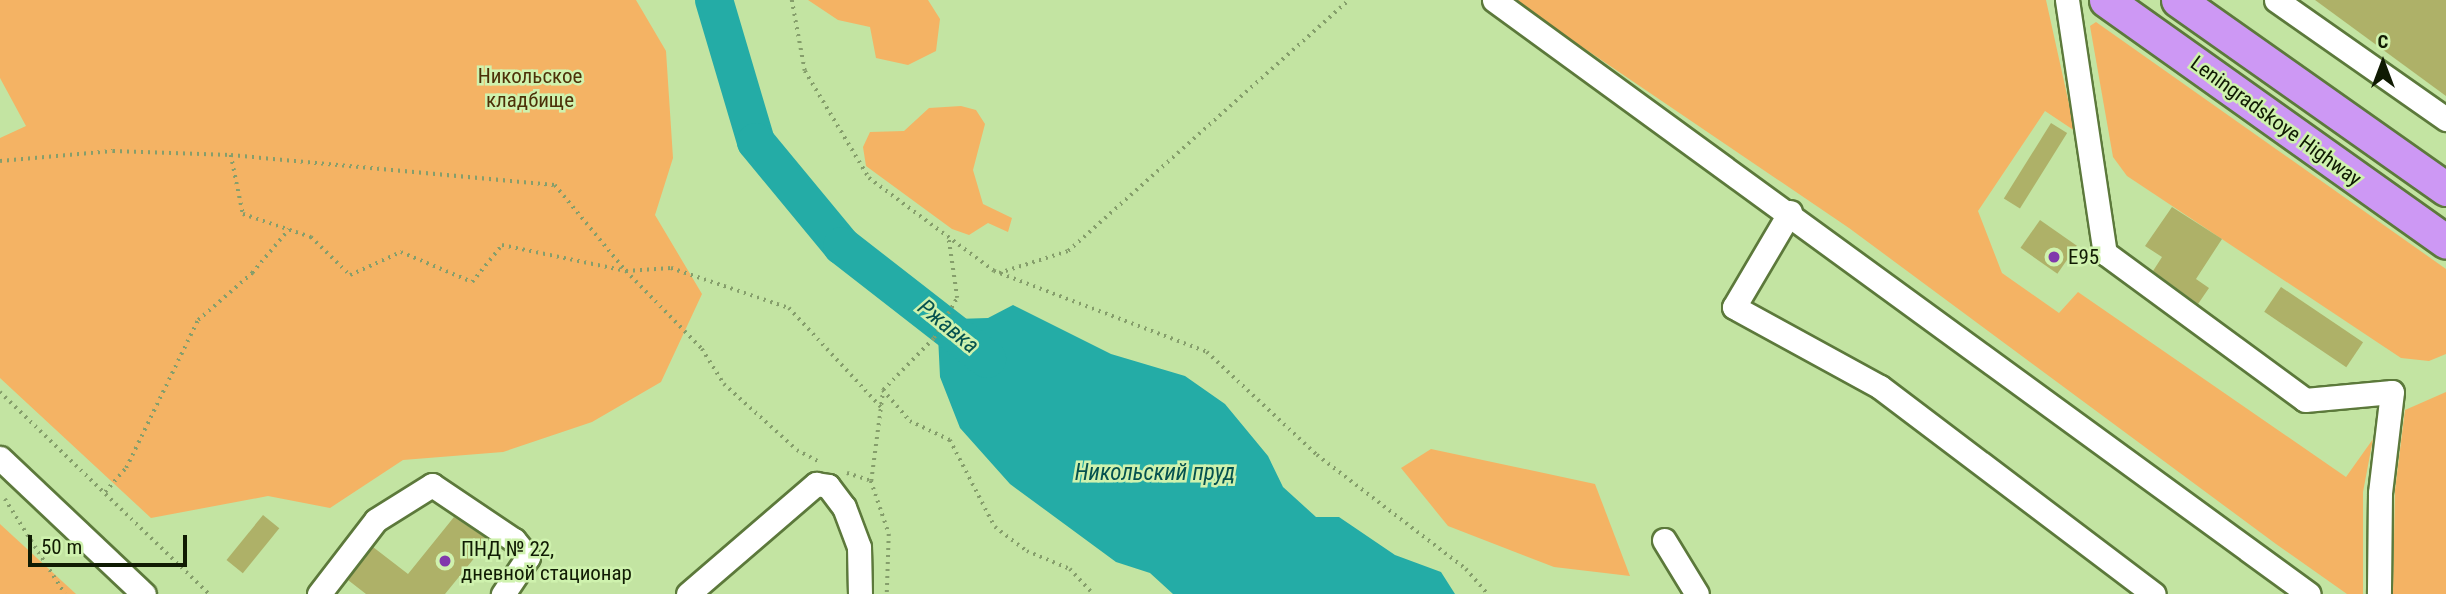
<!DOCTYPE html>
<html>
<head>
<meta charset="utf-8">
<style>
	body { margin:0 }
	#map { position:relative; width:2446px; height:594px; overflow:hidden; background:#c3e4a2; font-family:"Roboto Condensed",sans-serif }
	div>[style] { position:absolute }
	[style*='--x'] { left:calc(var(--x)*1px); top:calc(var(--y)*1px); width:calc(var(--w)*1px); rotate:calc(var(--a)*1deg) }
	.green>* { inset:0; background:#f4b364 }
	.water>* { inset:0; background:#24aca6 }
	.river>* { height:38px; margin:-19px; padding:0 19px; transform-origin:19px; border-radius:19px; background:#24aca6 }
	.building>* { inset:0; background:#aeb168; transform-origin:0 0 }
	.path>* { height:3.5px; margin-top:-1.75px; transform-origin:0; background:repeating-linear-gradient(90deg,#859e6b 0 2px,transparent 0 7px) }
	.roads { filter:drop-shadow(2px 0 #5c793b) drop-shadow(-2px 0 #5c793b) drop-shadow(0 2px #5c793b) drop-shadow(0 -2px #5c793b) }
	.minor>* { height:23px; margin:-11.5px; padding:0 11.5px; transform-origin:11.5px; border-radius:11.5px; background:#fff }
	.highway>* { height:33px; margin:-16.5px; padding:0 16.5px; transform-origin:16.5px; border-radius:16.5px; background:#cd98f4 }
	.dots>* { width:19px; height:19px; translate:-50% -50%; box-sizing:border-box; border:4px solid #cff2ae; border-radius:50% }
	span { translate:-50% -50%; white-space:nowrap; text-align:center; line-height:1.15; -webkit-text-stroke:5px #cff2ae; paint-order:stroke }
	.park-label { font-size:21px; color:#4d3008 }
	.street-label { font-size:21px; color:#101b03 }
	.poi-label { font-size:21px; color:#101b03 }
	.left { translate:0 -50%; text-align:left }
	.water-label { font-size:23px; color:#05524f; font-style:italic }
	.north { position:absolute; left:2348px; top:28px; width:70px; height:70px; -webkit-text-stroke:5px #cff2ae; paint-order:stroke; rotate:0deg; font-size:19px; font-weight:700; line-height:28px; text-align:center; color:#101b03 }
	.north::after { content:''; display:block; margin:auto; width:24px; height:32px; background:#101b03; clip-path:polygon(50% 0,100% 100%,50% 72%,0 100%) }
	.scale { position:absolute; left:28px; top:535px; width:159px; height:32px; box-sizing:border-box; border:4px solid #101b03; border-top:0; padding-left:9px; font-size:21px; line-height:24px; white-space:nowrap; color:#101b03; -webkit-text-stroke:5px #cff2ae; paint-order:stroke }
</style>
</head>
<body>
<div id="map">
	<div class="green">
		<div style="clip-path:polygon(0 0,636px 0,666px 51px,673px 158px,655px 215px,702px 294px,661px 382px,592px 422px,503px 452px,403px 460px,330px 508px,268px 496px,151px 518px,0 378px,0 138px,26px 126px,0 78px)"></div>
		<div style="clip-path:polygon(808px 0,928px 0,940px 19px,936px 51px,908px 65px,876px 58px,870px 27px,838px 20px)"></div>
		<div style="clip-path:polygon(1513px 0,2046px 0,2075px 131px,2045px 111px,1978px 211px,2002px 273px,2059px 313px,2078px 292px,2346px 477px,2373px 439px,2363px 492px,2363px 594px,2347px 594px,2276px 544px,1849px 228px)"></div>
		<div style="clip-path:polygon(2096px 22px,2446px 269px,2446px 354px,2429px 361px,2401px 358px,2127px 176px,2113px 157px,2090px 26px)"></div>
		<div style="clip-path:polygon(961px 106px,976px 110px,985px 124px,973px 170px,983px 204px,1012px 218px,1008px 232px,988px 223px,969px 235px,952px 229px,866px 166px,863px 147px,870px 132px,904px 131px,929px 108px)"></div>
		<div style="clip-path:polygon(2446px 392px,2446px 594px,2393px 594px,2395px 490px,2405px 410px)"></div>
		<div style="clip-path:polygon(1431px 449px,1595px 484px,1630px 576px,1554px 567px,1448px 526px,1401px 468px)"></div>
		<div style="clip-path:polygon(0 524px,76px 594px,0 594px)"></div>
	</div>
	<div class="water">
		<div style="clip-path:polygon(1013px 305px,1111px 354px,1185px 376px,1225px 404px,1268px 456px,1283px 487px,1316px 517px,1339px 517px,1395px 555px,1441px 572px,1455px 594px,1173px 594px,1150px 573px,1116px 562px,1010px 484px,960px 428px,940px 377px,938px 336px,956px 319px,988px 318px)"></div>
	</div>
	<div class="river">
		<div style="--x:714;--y:0;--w:148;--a:73.5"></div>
		<div style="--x:756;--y:142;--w:135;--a:50.4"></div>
		<div style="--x:842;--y:246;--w:184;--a:37.9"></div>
	</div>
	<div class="building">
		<div style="clip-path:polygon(2315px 0,2446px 0,2446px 96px)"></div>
		<div style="left:2051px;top:123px;width:19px;height:89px;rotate:32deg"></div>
		<div style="clip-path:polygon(2172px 207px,2222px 239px,2196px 279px,2209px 288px,2198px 304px,2153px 271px,2162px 257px,2145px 246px)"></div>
		<div style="left:2040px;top:220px;width:45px;height:34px;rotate:35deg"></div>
		<div style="left:2281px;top:287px;width:99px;height:30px;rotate:34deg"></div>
		<div style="left:263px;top:515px;width:21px;height:58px;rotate:39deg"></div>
		<div style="clip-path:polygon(454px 517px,489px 540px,445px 594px,366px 594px,348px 580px,373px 547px,408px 574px)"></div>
	</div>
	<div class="path">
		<div style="--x:792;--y:0;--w:72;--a:79.6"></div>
		<div style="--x:805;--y:71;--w:125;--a:59.1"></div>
		<div style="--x:869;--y:178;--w:156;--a:36.6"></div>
		<div style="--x:994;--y:271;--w:228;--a:20.8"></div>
		<div style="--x:1207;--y:352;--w:151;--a:43.1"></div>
		<div style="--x:1317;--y:455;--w:188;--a:37.4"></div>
		<div style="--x:1466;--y:569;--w:33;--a:49"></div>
		<div style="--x:231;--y:155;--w:60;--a:78.5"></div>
		<div style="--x:243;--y:214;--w:72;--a:18.7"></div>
		<div style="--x:311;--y:237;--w:54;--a:44.3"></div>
		<div style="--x:350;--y:275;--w:56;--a:-24.3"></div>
		<div style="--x:401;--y:252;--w:77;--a:22.9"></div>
		<div style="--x:472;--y:282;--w:48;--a:-51"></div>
		<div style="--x:502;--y:245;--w:127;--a:11.8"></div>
		<div style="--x:626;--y:271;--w:109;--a:45.7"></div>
		<div style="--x:702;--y:349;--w:41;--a:57.8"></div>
		<div style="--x:724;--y:384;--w:98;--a:42.1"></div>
		<div style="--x:797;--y:450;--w:24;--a:28"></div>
		<div style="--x:0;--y:161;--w:113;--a:-5.1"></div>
		<div style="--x:113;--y:151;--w:118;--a:1.9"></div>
		<div style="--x:231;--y:155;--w:325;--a:5.3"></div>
		<div style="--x:555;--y:185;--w:112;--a:50.5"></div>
		<div style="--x:626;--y:271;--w:45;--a:-3.8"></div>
		<div style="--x:671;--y:268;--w:125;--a:18.7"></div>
		<div style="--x:789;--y:308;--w:135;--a:47.1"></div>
		<div style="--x:999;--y:273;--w:72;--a:-17.7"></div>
		<div style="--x:1068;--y:251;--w:377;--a:-41.8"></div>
		<div style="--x:883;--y:390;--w:41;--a:48.9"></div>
		<div style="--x:910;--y:421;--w:44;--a:25.4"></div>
		<div style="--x:950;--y:440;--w:98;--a:62.7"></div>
		<div style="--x:995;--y:527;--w:40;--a:37"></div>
		<div style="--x:1027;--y:551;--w:47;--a:22.7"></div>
		<div style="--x:1070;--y:569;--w:34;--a:47"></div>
		<div style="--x:0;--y:392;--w:291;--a:44"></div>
		<div style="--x:847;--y:473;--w:25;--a:18"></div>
		<div style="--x:871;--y:481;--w:56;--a:71.2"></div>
		<div style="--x:889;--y:534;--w:60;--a:91.9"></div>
		<div style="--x:871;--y:481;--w:92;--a:-82.5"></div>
		<div style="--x:883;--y:390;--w:73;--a:-45.6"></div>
		<div style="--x:934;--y:338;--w:46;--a:-60.1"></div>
		<div style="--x:957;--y:298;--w:63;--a:-98.3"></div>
		<div style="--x:105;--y:492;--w:32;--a:-49"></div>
		<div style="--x:126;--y:468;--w:165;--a:-64.1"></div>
		<div style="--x:198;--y:320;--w:72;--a:-41"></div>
		<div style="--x:252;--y:273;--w:57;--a:-49.9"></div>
		<div style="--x:5;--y:499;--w:112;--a:57.7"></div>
	</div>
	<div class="roads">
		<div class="minor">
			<div style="--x:1494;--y:0;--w:1008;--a:36.09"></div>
			<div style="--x:2067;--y:0;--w:256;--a:81.5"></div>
			<div style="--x:2105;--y:253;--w:248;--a:36.3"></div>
			<div style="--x:2305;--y:400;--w:87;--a:-5.3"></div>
			<div style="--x:2392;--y:392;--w:102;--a:96.8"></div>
			<div style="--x:2380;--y:493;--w:101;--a:90.6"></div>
			<div style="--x:2276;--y:0;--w:208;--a:35"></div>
			<div style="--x:1790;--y:212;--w:110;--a:120.5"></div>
			<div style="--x:1734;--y:307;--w:166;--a:28.7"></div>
			<div style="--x:1880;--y:387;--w:343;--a:37.1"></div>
			<div style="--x:0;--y:458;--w:198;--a:43.4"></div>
			<div style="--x:1664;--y:540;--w:63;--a:58.6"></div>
			<div style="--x:319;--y:594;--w:93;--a:-52.4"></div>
			<div style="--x:376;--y:520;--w:66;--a:-32"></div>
			<div style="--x:432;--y:485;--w:99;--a:33.9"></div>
			<div style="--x:514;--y:540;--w:22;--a:51"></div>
			<div style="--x:528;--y:557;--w:45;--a:124"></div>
			<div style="--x:688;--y:594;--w:169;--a:-40.7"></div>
			<div style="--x:816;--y:484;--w:12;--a:9"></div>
			<div style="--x:828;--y:486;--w:26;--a:53"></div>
			<div style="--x:844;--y:507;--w:43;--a:69.4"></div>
			<div style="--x:859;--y:547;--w:47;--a:88.8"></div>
		</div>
		<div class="highway">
			<div style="--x:2106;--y:0;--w:417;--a:35.4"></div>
			<div style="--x:2178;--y:0;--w:328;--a:35.2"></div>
		</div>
	</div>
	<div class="dots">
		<div style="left:2054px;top:257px;background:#8139ac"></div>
		<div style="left:445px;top:561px;background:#8139ac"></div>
	</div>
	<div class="park-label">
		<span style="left:530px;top:88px">Никольское<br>кладбище</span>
	</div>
	<div class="street-label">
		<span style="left:2276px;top:121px;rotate:36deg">Leningradskoye Highway</span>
	</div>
	<div class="poi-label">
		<span class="left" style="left:2068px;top:257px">E95</span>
		<span class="left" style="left:461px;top:561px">ПНД № 22,<br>дневной стационар</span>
	</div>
	<div class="water-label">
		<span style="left:948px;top:327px;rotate:39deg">Ржавка</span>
		<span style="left:1155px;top:473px">Никольский пруд</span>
	</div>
	<div class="north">С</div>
	<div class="scale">50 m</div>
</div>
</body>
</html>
